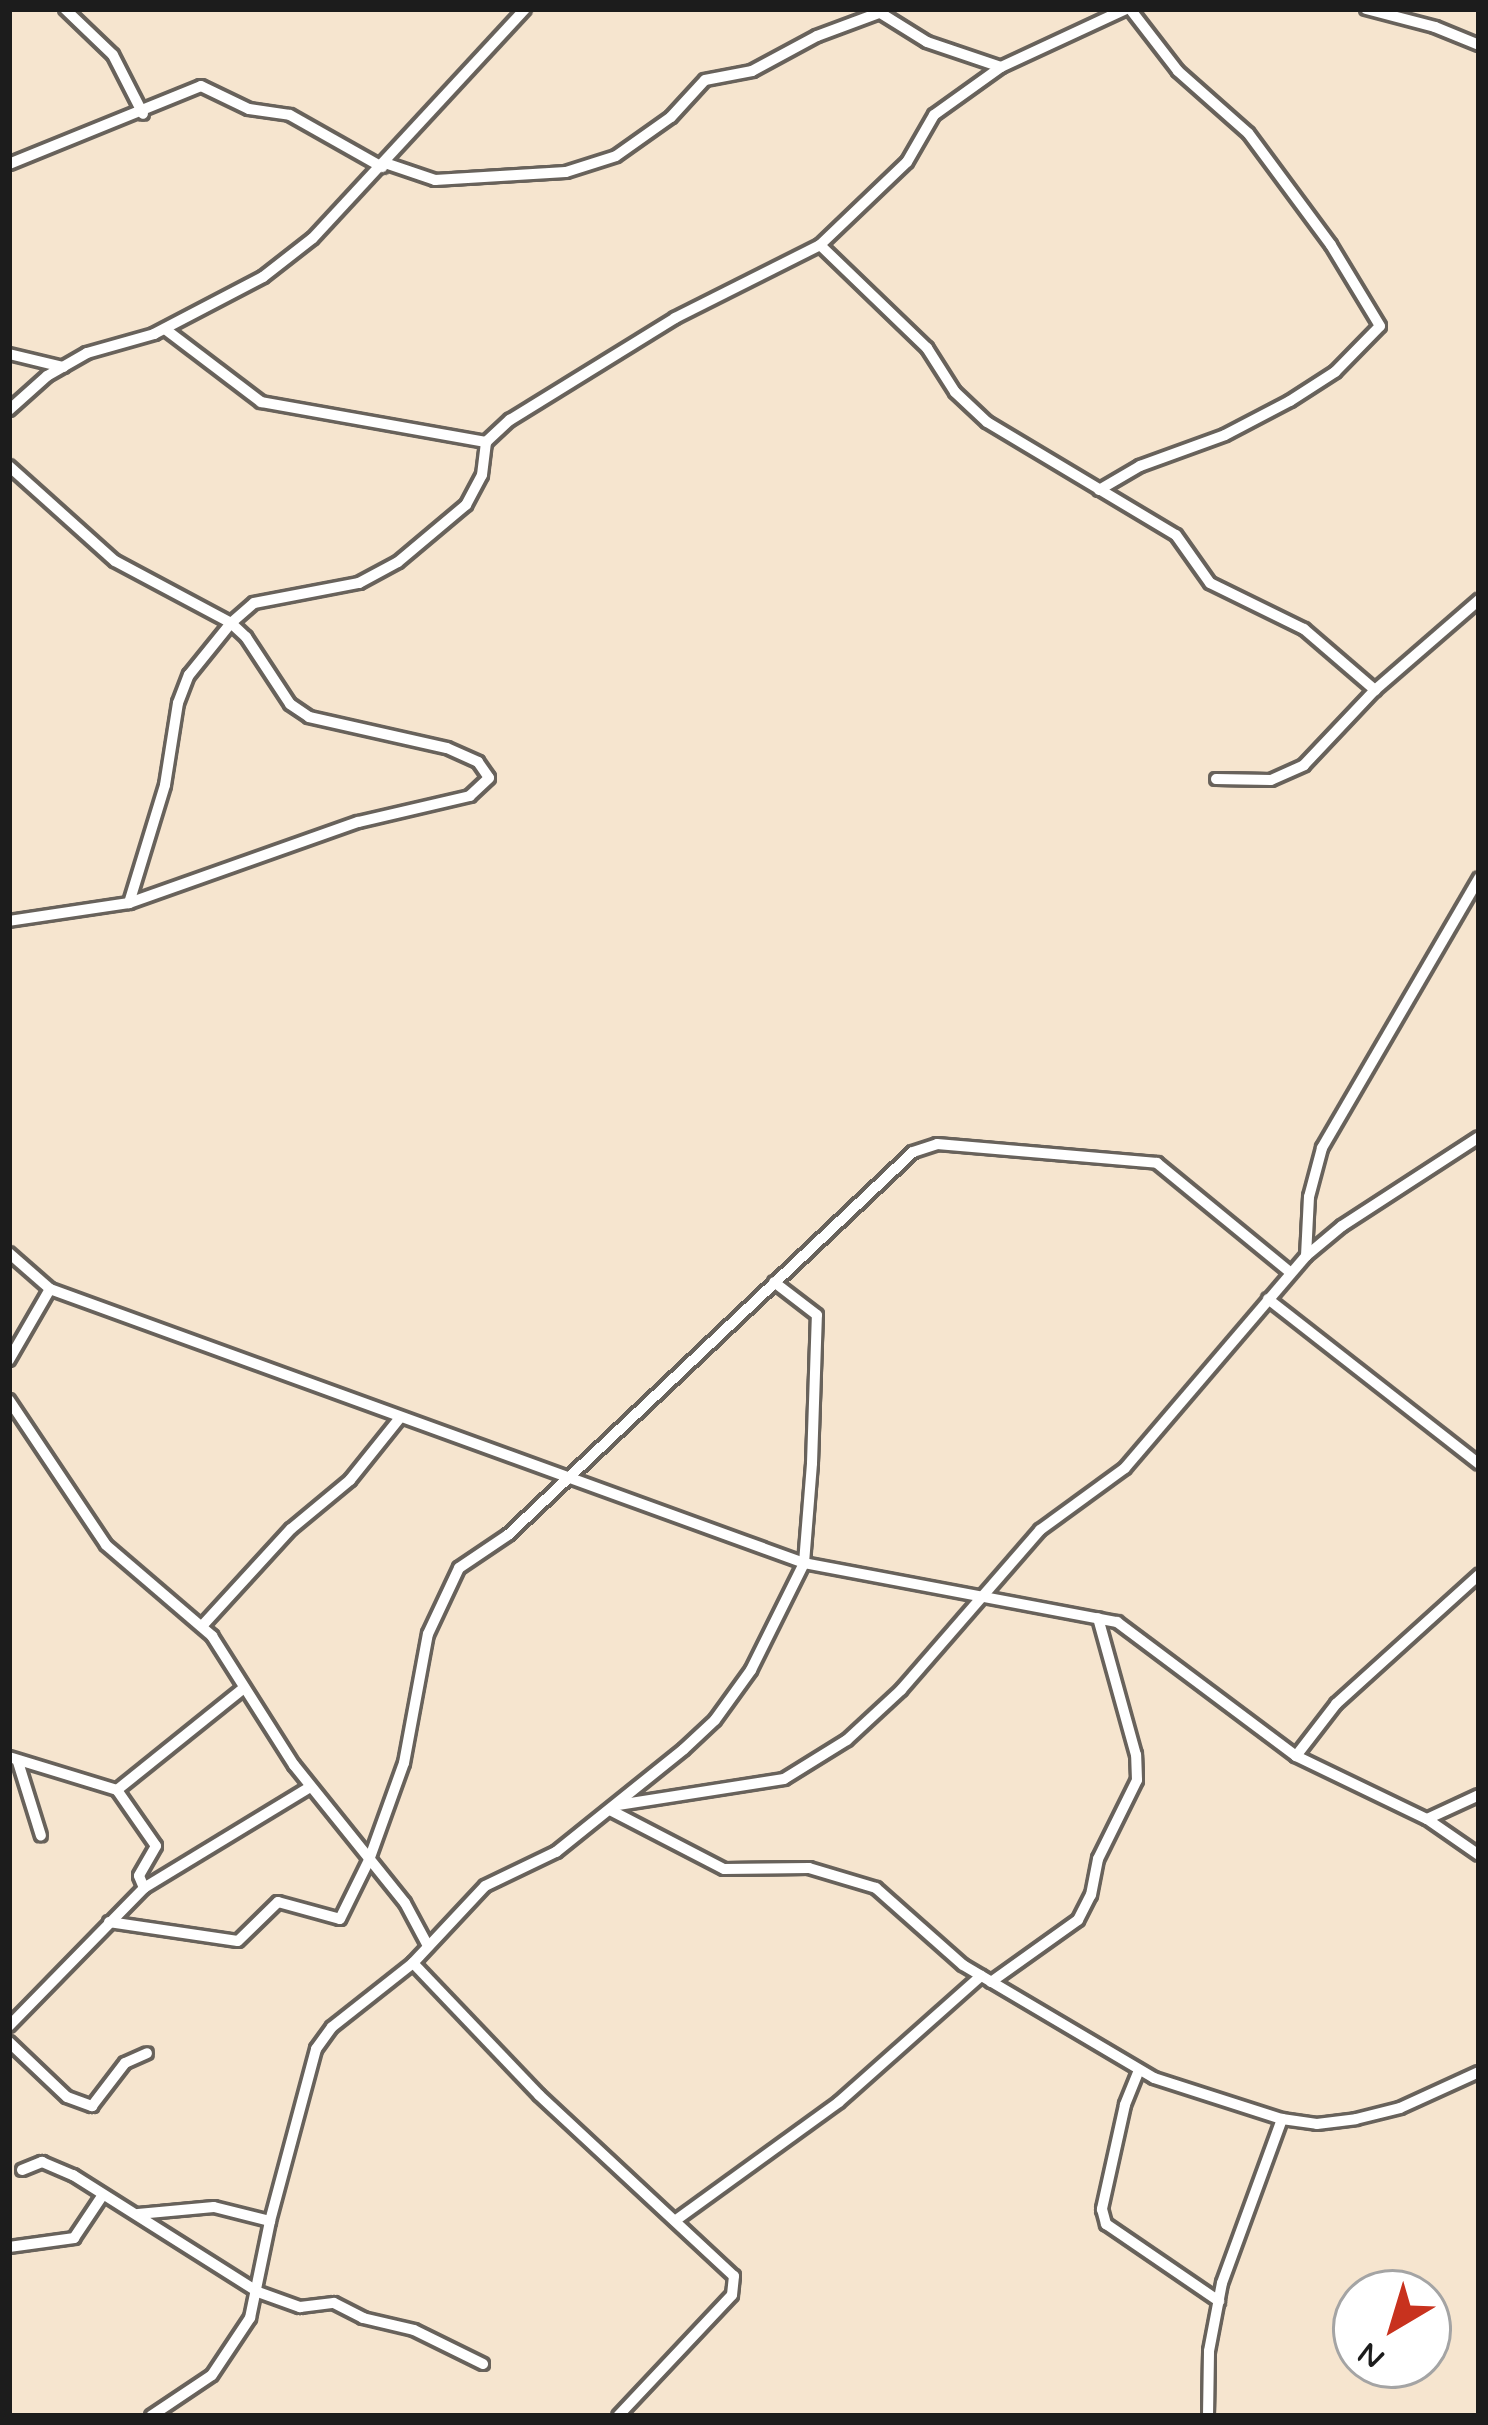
<!DOCTYPE html>
<html>
<head>
<meta charset="utf-8">
<style>
	body { margin:0 }
	#map { position:relative; width:1488px; height:2425px; overflow:hidden; background:#f6e5cf; font-family:Mynerve,sans-serif }
	div>[style] { position:absolute }
	[style*='--x'] { left:calc(var(--x)*1px); top:calc(var(--y)*1px); width:calc(var(--w)*1px); rotate:calc(var(--a)*1deg) }
	.roads { filter:drop-shadow(3px 0 #68625b) drop-shadow(-3px 0 #68625b) drop-shadow(0 3px #68625b) drop-shadow(0 -3px #68625b) }
	.minor>* { height:10px; margin:-5px; padding:0 5px; transform-origin:5px; border-radius:5px; background:#fff }
	span { translate:-50% -50%; white-space:nowrap; text-align:center; line-height:1.15; -webkit-text-stroke:9px #fff; paint-order:stroke }
	.frame { position:absolute; inset:0; border:12px solid #1c1c1c; pointer-events:none }
	.north { position:absolute; left:1332px; top:2269px; width:120px; height:120px; box-sizing:border-box; background:#fff; border:3px solid #a4a4a4; border-radius:50%; rotate:218deg; font-size:33px; font-weight:700; line-height:48px; text-align:center; color:#1c1c1c }
	.north::after { content:''; display:block; margin:auto; width:42px; height:54px; background:#c8321e; clip-path:polygon(50% 0,100% 100%,50% 72%,0 100%) }
</style>
</head>
<body>
<div id="map">
	<div class="roads">
		<div class="minor">
			<div style="--x:65;--y:9;--w:66;--a:43.8"></div>
			<div style="--x:113;--y:55;--w:66;--a:63"></div>
			<div style="--x:874;--y:9;--w:62;--a:31.9"></div>
			<div style="--x:927;--y:42;--w:78;--a:18.7"></div>
			<div style="--x:1366;--y:9;--w:71;--a:14.6"></div>
			<div style="--x:1435;--y:27;--w:48;--a:22.2"></div>
			<div style="--x:385;--y:163;--w:53;--a:18.8"></div>
			<div style="--x:435;--y:180;--w:131;--a:-3.5"></div>
			<div style="--x:566;--y:172;--w:52;--a:-17.7"></div>
			<div style="--x:616;--y:156;--w:67;--a:-35.3"></div>
			<div style="--x:671;--y:117;--w:50;--a:-47.4"></div>
			<div style="--x:705;--y:80;--w:48;--a:-10.8"></div>
			<div style="--x:752;--y:71;--w:74;--a:-28.3"></div>
			<div style="--x:817;--y:36;--w:66;--a:-20.4"></div>
			<div style="--x:9;--y:164;--w:207;--a:-22.1"></div>
			<div style="--x:201;--y:86;--w:53;--a:25.6"></div>
			<div style="--x:249;--y:109;--w:41;--a:8.3"></div>
			<div style="--x:290;--y:115;--w:106;--a:29.5"></div>
			<div style="--x:820;--y:245;--w:149;--a:43.9"></div>
			<div style="--x:927;--y:348;--w:52;--a:57.5"></div>
			<div style="--x:955;--y:392;--w:44;--a:43.2"></div>
			<div style="--x:987;--y:422;--w:220;--a:30.9"></div>
			<div style="--x:1176;--y:535;--w:59;--a:54.7"></div>
			<div style="--x:1210;--y:583;--w:105;--a:26.1"></div>
			<div style="--x:1304;--y:629;--w:94;--a:40.7"></div>
			<div style="--x:165;--y:329;--w:121;--a:37.2"></div>
			<div style="--x:261;--y:402;--w:229;--a:10.1"></div>
			<div style="--x:9;--y:354;--w:56;--a:13.5"></div>
			<div style="--x:9;--y:410;--w:51;--a:-41.8"></div>
			<div style="--x:47;--y:376;--w:46;--a:-29.9"></div>
			<div style="--x:87;--y:353;--w:70;--a:-15.8"></div>
			<div style="--x:154;--y:334;--w:123;--a:-27.6"></div>
			<div style="--x:263;--y:277;--w:63;--a:-38"></div>
			<div style="--x:313;--y:238;--w:312;--a:-47.2"></div>
			<div style="--x:9;--y:466;--w:142;--a:41.9"></div>
			<div style="--x:115;--y:561;--w:132;--a:28.1"></div>
			<div style="--x:231;--y:623;--w:21;--a:43"></div>
			<div style="--x:246;--y:637;--w:80;--a:56.7"></div>
			<div style="--x:290;--y:704;--w:23;--a:34"></div>
			<div style="--x:309;--y:717;--w:141;--a:12.7"></div>
			<div style="--x:447;--y:748;--w:34;--a:24"></div>
			<div style="--x:478;--y:762;--w:19;--a:55"></div>
			<div style="--x:489;--y:778;--w:26;--a:137"></div>
			<div style="--x:470;--y:796;--w:115;--a:166.9"></div>
			<div style="--x:358;--y:822;--w:243;--a:160.5"></div>
			<div style="--x:129;--y:903;--w:121;--a:171.5"></div>
			<div style="--x:1099;--y:490;--w:48;--a:-30.3"></div>
			<div style="--x:1140;--y:466;--w:90;--a:-20"></div>
			<div style="--x:1225;--y:435;--w:73;--a:-27.6"></div>
			<div style="--x:1290;--y:401;--w:54;--a:-32.8"></div>
			<div style="--x:1335;--y:372;--w:64;--a:-45.6"></div>
			<div style="--x:1380;--y:326;--w:95;--a:-121.2"></div>
			<div style="--x:1331;--y:245;--w:139;--a:-126.5"></div>
			<div style="--x:1248;--y:133;--w:94;--a:-138.5"></div>
			<div style="--x:1178;--y:71;--w:78;--a:-127.7"></div>
			<div style="--x:1216;--y:779;--w:55;--a:1"></div>
			<div style="--x:1271;--y:780;--w:36;--a:-24"></div>
			<div style="--x:1304;--y:765;--w:103;--a:-46.6"></div>
			<div style="--x:1375;--y:690;--w:138;--a:-40.9"></div>
			<div style="--x:129;--y:903;--w:123;--a:-73"></div>
			<div style="--x:165;--y:785;--w:83;--a:-81"></div>
			<div style="--x:178;--y:703;--w:30;--a:-69"></div>
			<div style="--x:189;--y:675;--w:67;--a:-51.1"></div>
			<div style="--x:231;--y:623;--w:30;--a:-41"></div>
			<div style="--x:254;--y:603;--w:107;--a:-10.8"></div>
			<div style="--x:359;--y:583;--w:44;--a:-28.3"></div>
			<div style="--x:398;--y:562;--w:89;--a:-40"></div>
			<div style="--x:466;--y:505;--w:34;--a:-62"></div>
			<div style="--x:482;--y:475;--w:33;--a:-83"></div>
			<div style="--x:486;--y:442;--w:33;--a:-43"></div>
			<div style="--x:510;--y:420;--w:194;--a:-31.7"></div>
			<div style="--x:675;--y:318;--w:162;--a:-26.7"></div>
			<div style="--x:820;--y:245;--w:120;--a:-43.7"></div>
			<div style="--x:907;--y:162;--w:54;--a:-60.1"></div>
			<div style="--x:934;--y:115;--w:82;--a:-35.6"></div>
			<div style="--x:1001;--y:67;--w:138;--a:-24.9"></div>
			<div style="--x:9;--y:1253;--w:55;--a:41.3"></div>
			<div style="--x:50;--y:1289;--w:802;--a:19.97"></div>
			<div style="--x:804;--y:1563;--w:319;--a:10.7"></div>
			<div style="--x:1117;--y:1622;--w:224;--a:36.8"></div>
			<div style="--x:1296;--y:1756;--w:145;--a:25.7"></div>
			<div style="--x:1427;--y:1819;--w:63;--a:34.7"></div>
			<div style="--x:1306;--y:1256;--w:59;--a:-87.1"></div>
			<div style="--x:1309;--y:1197;--w:51;--a:-75.1"></div>
			<div style="--x:1322;--y:1148;--w:312;--a:-59.8"></div>
			<div style="--x:1268;--y:1299;--w:268;--a:38"></div>
			<div style="--x:9;--y:1360;--w:82;--a:-60"></div>
			<div style="--x:9;--y:1400;--w:174;--a:56.2"></div>
			<div style="--x:106;--y:1545;--w:140;--a:40.6"></div>
			<div style="--x:212;--y:1636;--w:153;--a:57.6"></div>
			<div style="--x:294;--y:1765;--w:177;--a:51.2"></div>
			<div style="--x:405;--y:1903;--w:49;--a:61.9"></div>
			<div style="--x:202;--y:1626;--w:132;--a:-47.5"></div>
			<div style="--x:291;--y:1529;--w:77;--a:-39.7"></div>
			<div style="--x:350;--y:1480;--w:78;--a:-51.2"></div>
			<div style="--x:1296;--y:1756;--w:66;--a:-52.4"></div>
			<div style="--x:1336;--y:1704;--w:193;--a:-42.1"></div>
			<div style="--x:9;--y:1757;--w:113;--a:17"></div>
			<div style="--x:117;--y:1790;--w:68;--a:55.1"></div>
			<div style="--x:156;--y:1846;--w:34;--a:120"></div>
			<div style="--x:139;--y:1876;--w:13;--a:67"></div>
			<div style="--x:18;--y:1762;--w:77;--a:72.7"></div>
			<div style="--x:117;--y:1790;--w:163;--a:-38.8"></div>
			<div style="--x:618;--y:1805;--w:168;--a:-8.9"></div>
			<div style="--x:784;--y:1779;--w:74;--a:-31.8"></div>
			<div style="--x:847;--y:1740;--w:74;--a:-42.8"></div>
			<div style="--x:901;--y:1690;--w:212;--a:-49"></div>
			<div style="--x:1040;--y:1530;--w:105;--a:-36.1"></div>
			<div style="--x:1125;--y:1468;--w:279;--a:-49.5"></div>
			<div style="--x:1306;--y:1256;--w:47;--a:-39.8"></div>
			<div style="--x:1342;--y:1226;--w:163;--a:-33"></div>
			<div style="--x:610;--y:1810;--w:128;--a:27.4"></div>
			<div style="--x:724;--y:1869;--w:85;--a:-0.7"></div>
			<div style="--x:809;--y:1868;--w:70;--a:16.6"></div>
			<div style="--x:876;--y:1888;--w:116;--a:41.5"></div>
			<div style="--x:963;--y:1965;--w:222;--a:30.6"></div>
			<div style="--x:1154;--y:2078;--w:134;--a:17.8"></div>
			<div style="--x:1282;--y:2119;--w:35;--a:8"></div>
			<div style="--x:1317;--y:2124;--w:39;--a:-7"></div>
			<div style="--x:1356;--y:2119;--w:45;--a:-14"></div>
			<div style="--x:1400;--y:2108;--w:87;--a:-24.5"></div>
			<div style="--x:1427;--y:1819;--w:57;--a:-24.8"></div>
			<div style="--x:109;--y:1922;--w:130;--a:8.4"></div>
			<div style="--x:238;--y:1941;--w:56;--a:-44.3"></div>
			<div style="--x:278;--y:1902;--w:64;--a:15.3"></div>
			<div style="--x:340;--y:1919;--w:66;--a:-63.8"></div>
			<div style="--x:369;--y:1860;--w:103;--a:-70.2"></div>
			<div style="--x:404;--y:1763;--w:131;--a:-79.5"></div>
			<div style="--x:428;--y:1634;--w:73;--a:-64.8"></div>
			<div style="--x:459;--y:1568;--w:59;--a:-34"></div>
			<div style="--x:508;--y:1535;--w:557;--a:-43.4"></div>
			<div style="--x:913;--y:1152;--w:25;--a:-18"></div>
			<div style="--x:937;--y:1144;--w:221;--a:4.9"></div>
			<div style="--x:1157;--y:1163;--w:173;--a:39.4"></div>
			<div style="--x:413;--y:1963;--w:182;--a:46.3"></div>
			<div style="--x:539;--y:2095;--w:266;--a:42.9"></div>
			<div style="--x:734;--y:2276;--w:19;--a:96"></div>
			<div style="--x:732;--y:2295;--w:166;--a:133.3"></div>
			<div style="--x:991;--y:1982;--w:107;--a:-35.5"></div>
			<div style="--x:1078;--y:1920;--w:28;--a:-63"></div>
			<div style="--x:1091;--y:1895;--w:37;--a:-79"></div>
			<div style="--x:1098;--y:1859;--w:88;--a:-63.7"></div>
			<div style="--x:1137;--y:1780;--w:25;--a:-92"></div>
			<div style="--x:1136;--y:1755;--w:142;--a:-105.5"></div>
			<div style="--x:9;--y:2026;--w:193;--a:-45.6"></div>
			<div style="--x:144;--y:1888;--w:194;--a:-31.3"></div>
			<div style="--x:9;--y:2042;--w:80;--a:43.5"></div>
			<div style="--x:67;--y:2097;--w:27;--a:20"></div>
			<div style="--x:92;--y:2106;--w:54;--a:-52.5"></div>
			<div style="--x:125;--y:2063;--w:24;--a:-24"></div>
			<div style="--x:1139;--y:2070;--w:38;--a:112"></div>
			<div style="--x:1125;--y:2105;--w:107;--a:102.5"></div>
			<div style="--x:1102;--y:2209;--w:16;--a:75"></div>
			<div style="--x:1106;--y:2224;--w:137;--a:34.3"></div>
			<div style="--x:22;--y:2170;--w:22;--a:-22"></div>
			<div style="--x:42;--y:2162;--w:34;--a:23"></div>
			<div style="--x:73;--y:2175;--w:219;--a:32.3"></div>
			<div style="--x:258;--y:2292;--w:45;--a:19.7"></div>
			<div style="--x:300;--y:2307;--w:34;--a:-7"></div>
			<div style="--x:334;--y:2303;--w:33;--a:27"></div>
			<div style="--x:363;--y:2318;--w:52;--a:13.2"></div>
			<div style="--x:414;--y:2330;--w:77;--a:26.2"></div>
			<div style="--x:138;--y:2214;--w:76;--a:-5.3"></div>
			<div style="--x:214;--y:2207;--w:58;--a:14"></div>
			<div style="--x:676;--y:2220;--w:201;--a:-35.9"></div>
			<div style="--x:839;--y:2102;--w:190;--a:-41.6"></div>
			<div style="--x:9;--y:2247;--w:66;--a:-7.9"></div>
			<div style="--x:74;--y:2238;--w:50;--a:-56.3"></div>
			<div style="--x:151;--y:2416;--w:73;--a:-33.9"></div>
			<div style="--x:212;--y:2375;--w:69;--a:-56.3"></div>
			<div style="--x:250;--y:2318;--w:99;--a:-78.3"></div>
			<div style="--x:270;--y:2221;--w:178;--a:-75"></div>
			<div style="--x:316;--y:2049;--w:27;--a:-54"></div>
			<div style="--x:332;--y:2027;--w:103;--a:-38.3"></div>
			<div style="--x:413;--y:1963;--w:105;--a:-46.9"></div>
			<div style="--x:485;--y:1886;--w:79;--a:-25.6"></div>
			<div style="--x:556;--y:1852;--w:164;--a:-38.8"></div>
			<div style="--x:684;--y:1749;--w:42;--a:-43.1"></div>
			<div style="--x:715;--y:1720;--w:62;--a:-54.2"></div>
			<div style="--x:751;--y:1670;--w:119;--a:-63.6"></div>
			<div style="--x:804;--y:1563;--w:100;--a:-85.4"></div>
			<div style="--x:812;--y:1463;--w:148;--a:-88.1"></div>
			<div style="--x:817;--y:1315;--w:54;--a:-142.5"></div>
			<div style="--x:1208;--y:2416;--w:65;--a:-89.1"></div>
			<div style="--x:1209;--y:2351;--w:69;--a:-79.2"></div>
			<div style="--x:1222;--y:2283;--w:175;--a:-69.9"></div>
		</div>
	</div>
	<div class="frame"></div>
	<div class="north">N</div>
</div>
</body>
</html>
